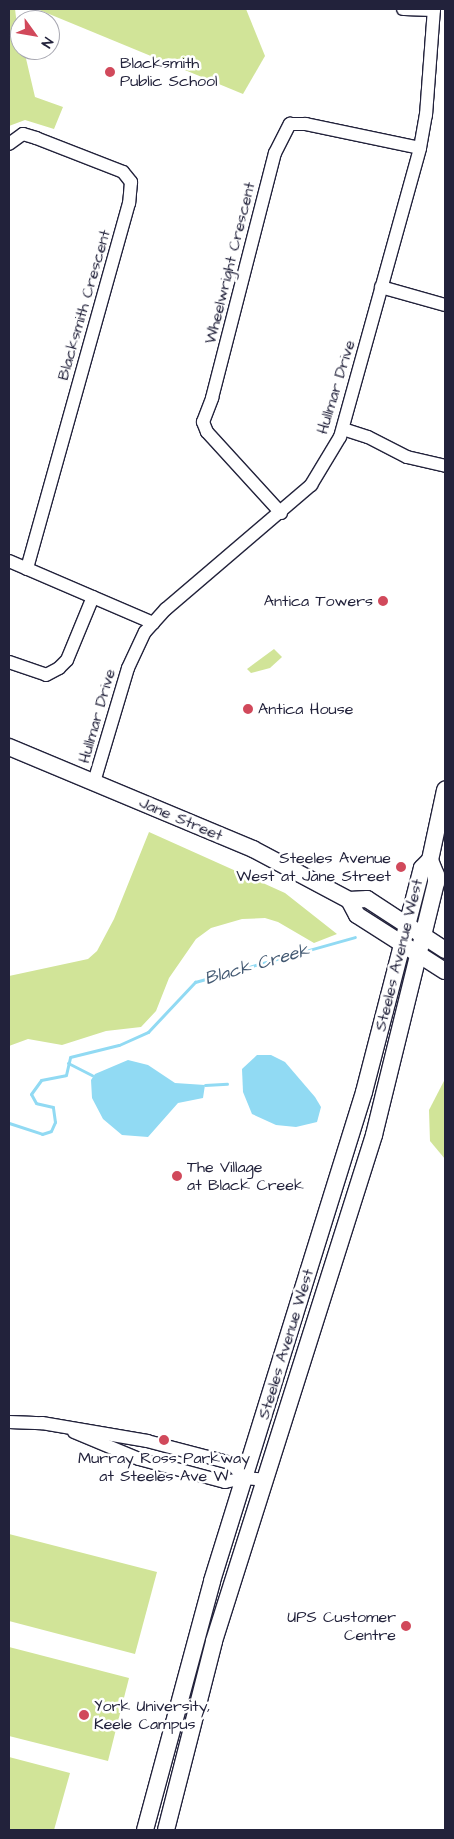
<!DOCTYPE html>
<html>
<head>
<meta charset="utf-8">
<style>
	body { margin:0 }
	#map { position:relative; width:454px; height:1839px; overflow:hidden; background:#fff; font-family:"Architects Daughter",sans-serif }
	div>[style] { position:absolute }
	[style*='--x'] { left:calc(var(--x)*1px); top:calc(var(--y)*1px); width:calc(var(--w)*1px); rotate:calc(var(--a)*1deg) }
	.green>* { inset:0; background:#d1e498 }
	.water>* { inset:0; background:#91daf3 }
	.stream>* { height:3px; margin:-1.5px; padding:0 1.5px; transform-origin:1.5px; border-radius:1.5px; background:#91daf3 }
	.roads { filter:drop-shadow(1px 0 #22223b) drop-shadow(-1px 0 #22223b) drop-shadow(0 1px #22223b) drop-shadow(0 -1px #22223b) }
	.minor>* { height:12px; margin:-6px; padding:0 6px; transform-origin:6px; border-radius:6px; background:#fff }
	.major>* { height:16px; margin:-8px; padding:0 8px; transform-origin:8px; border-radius:8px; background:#fff }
	.dots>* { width:14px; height:14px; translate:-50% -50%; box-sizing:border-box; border:2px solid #fff; border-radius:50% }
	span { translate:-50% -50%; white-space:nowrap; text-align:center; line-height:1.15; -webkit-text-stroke:5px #fff; paint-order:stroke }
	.poi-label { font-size:16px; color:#22223b }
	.left { translate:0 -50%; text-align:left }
	.right { translate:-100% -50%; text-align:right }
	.street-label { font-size:16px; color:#22223b }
	.water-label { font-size:18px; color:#435972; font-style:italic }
	.frame { position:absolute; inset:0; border:10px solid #22223b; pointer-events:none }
	.north { position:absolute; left:10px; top:10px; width:50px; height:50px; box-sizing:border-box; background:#fff; border:1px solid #a7a7b1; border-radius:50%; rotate:122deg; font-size:14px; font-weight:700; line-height:20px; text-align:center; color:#22223b }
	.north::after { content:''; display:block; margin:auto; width:18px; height:22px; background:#d1495b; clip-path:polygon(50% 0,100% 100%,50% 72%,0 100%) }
</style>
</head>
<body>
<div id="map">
	<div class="green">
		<div style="clip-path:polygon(9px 9px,15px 9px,20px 50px,24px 50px,35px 97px,63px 107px,54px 129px,25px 120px,9px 126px)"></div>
		<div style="clip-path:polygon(37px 9px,246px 9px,265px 56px,243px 94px)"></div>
		<div style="clip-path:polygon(274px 649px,282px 657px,270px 668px,251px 673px,247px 669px)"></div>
		<div style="clip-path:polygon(149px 832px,285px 893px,337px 934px,314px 943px,278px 922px,265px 918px,242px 919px,211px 928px,196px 939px,169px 978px,156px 1011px,141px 1027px,106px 1031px,62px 1045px,28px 1039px,9px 1046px,9px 976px,88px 959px,97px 951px,114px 919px)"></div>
		<div style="clip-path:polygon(445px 1079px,445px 1159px,430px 1141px,429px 1110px)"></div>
		<div style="clip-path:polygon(9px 1534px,157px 1572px,135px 1654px,9px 1621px)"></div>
		<div style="clip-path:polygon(9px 1647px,129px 1678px,108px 1761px,9px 1736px)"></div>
		<div style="clip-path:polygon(9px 1757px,70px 1773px,54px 1830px,9px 1830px)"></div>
	</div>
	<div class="water">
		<div style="clip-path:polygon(257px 1055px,271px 1055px,285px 1062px,315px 1097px,321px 1107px,317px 1122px,296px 1127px,276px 1125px,252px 1114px,243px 1092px,242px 1069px)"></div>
		<div style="clip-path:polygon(128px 1060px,148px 1065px,175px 1083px,205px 1085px,203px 1098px,178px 1103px,148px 1137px,122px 1135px,103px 1119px,92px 1098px,91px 1080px,95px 1074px)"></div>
	</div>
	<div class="stream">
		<div style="--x:68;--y:1063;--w:27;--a:27"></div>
		<div style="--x:205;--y:1085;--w:22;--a:-3"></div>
		<div style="--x:9;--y:1123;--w:35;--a:18"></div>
		<div style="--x:42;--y:1134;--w:9;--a:-18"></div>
		<div style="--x:51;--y:1131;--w:10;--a:-66"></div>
		<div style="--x:55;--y:1122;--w:15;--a:-98"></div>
		<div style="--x:53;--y:1107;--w:17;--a:-167"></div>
		<div style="--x:36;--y:1103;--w:10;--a:-119"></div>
		<div style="--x:31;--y:1094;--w:17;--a:-54"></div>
		<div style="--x:41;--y:1080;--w:25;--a:-11"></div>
		<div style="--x:66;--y:1075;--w:18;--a:-77"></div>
		<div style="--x:70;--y:1057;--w:50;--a:-13.8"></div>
		<div style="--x:119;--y:1045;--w:32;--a:-24"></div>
		<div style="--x:148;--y:1032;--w:69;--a:-46.8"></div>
		<div style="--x:195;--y:982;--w:166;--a:-15.7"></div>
	</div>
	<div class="roads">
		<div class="minor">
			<div style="--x:403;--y:9;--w:31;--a:2"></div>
			<div style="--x:9;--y:144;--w:17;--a:-36"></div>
			<div style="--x:23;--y:134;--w:14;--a:17"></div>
			<div style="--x:36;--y:138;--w:93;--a:21.3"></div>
			<div style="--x:123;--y:172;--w:13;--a:51"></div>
			<div style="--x:131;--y:182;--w:21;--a:95"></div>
			<div style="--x:129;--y:203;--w:380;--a:105.6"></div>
			<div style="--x:381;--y:287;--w:66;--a:15.7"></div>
			<div style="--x:343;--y:429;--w:26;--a:18"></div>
			<div style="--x:368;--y:437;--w:44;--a:27.1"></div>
			<div style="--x:407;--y:457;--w:39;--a:13"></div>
			<div style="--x:281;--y:513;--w:110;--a:-132.4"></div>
			<div style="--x:207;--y:432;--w:11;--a:-112"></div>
			<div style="--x:203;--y:422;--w:26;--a:-69"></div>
			<div style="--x:212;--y:398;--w:253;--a:-75.6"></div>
			<div style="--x:275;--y:153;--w:33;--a:-63"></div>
			<div style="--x:290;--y:124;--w:16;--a:0"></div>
			<div style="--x:306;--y:124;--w:116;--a:11.9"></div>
			<div style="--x:9;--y:561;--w:157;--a:23.3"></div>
			<div style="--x:9;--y:662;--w:39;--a:19"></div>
			<div style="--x:46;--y:675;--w:15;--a:-28"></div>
			<div style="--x:59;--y:668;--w:11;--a:-45"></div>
			<div style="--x:67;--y:660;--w:68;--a:-67.6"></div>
			<div style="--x:94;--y:782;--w:119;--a:-73.4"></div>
			<div style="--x:128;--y:668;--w:40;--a:-65"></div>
			<div style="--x:145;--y:632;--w:31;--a:-48"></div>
			<div style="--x:166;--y:609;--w:191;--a:-40.5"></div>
			<div style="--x:311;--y:485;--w:56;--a:-58.9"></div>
			<div style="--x:340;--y:437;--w:300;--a:-74.5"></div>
			<div style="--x:420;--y:148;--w:34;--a:-80"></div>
			<div style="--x:426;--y:115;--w:106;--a:-85.7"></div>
			<div style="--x:9;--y:1422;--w:33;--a:2"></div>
			<div style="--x:42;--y:1423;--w:107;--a:9.7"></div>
			<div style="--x:147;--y:1441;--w:87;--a:14.7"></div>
			<div style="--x:231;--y:1463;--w:20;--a:49"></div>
			<div style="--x:74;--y:1432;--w:70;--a:22.6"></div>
			<div style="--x:139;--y:1459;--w:89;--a:15"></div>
			<div style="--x:225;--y:1482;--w:19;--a:-12"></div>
			<div style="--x:244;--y:1478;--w:21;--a:5"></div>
		</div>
		<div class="major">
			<div style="--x:9;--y:747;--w:264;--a:22.7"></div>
			<div style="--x:253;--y:849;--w:109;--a:28"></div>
			<div style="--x:349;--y:900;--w:18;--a:-3"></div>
			<div style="--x:367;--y:899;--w:93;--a:33.2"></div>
			<div style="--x:349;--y:900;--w:17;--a:62"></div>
			<div style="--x:357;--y:915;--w:104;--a:32.5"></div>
			<div style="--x:145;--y:1830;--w:258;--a:-74.9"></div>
			<div style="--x:212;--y:1581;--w:512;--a:-72.73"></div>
			<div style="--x:364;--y:1092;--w:231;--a:-75.5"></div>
			<div style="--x:422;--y:868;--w:11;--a:-45"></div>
			<div style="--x:166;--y:1830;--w:195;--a:-75.7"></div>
			<div style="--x:214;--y:1641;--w:531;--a:-72.45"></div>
			<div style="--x:374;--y:1135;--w:260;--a:-76.2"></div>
			<div style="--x:436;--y:883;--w:8;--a:-90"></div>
			<div style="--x:436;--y:875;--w:16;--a:-112"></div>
			<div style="--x:430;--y:860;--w:72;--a:-77.9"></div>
		</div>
	</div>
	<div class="dots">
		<div style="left:110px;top:72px;background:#d1495b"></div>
		<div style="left:383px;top:601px;background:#d1495b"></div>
		<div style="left:248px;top:709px;background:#d1495b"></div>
		<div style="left:401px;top:867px;background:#d1495b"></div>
		<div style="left:177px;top:1176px;background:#d1495b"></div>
		<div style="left:164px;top:1440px;background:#d1495b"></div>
		<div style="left:406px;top:1626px;background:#d1495b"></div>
		<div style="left:84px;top:1715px;background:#d1495b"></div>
	</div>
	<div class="poi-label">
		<span class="left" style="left:120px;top:72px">Blacksmith<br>Public School</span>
		<span class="right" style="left:373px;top:601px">Antica Towers</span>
		<span class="left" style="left:258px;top:709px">Antica House</span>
		<span class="right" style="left:391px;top:867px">Steeles Avenue<br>West at Jane Street</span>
		<span class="left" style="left:187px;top:1176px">The Village<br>at Black Creek</span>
		<span style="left:164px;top:1467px">Murray Ross Parkway<br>at Steeles Ave W</span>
		<span class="right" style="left:396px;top:1626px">UPS Customer<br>Centre</span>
		<span class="left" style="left:94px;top:1715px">York University,<br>Keele Campus</span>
	</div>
	<div class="street-label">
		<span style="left:230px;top:263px;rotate:-76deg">Wheelwright Crescent</span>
		<span style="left:84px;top:305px;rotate:-74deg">Blacksmith Crescent</span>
		<span style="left:336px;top:387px;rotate:-73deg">Hullmar Drive</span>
		<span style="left:97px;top:716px;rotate:-74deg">Hullmar Drive</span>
		<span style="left:181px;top:819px;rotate:23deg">Jane Street</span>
		<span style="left:399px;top:955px;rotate:-76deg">Steeles Avenue West</span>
		<span style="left:286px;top:1344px;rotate:-73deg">Steeles Avenue West</span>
	</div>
	<div class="water-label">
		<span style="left:257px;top:965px;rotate:-16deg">Black Creek</span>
	</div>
	<div class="frame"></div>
	<div class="north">N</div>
</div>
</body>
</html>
